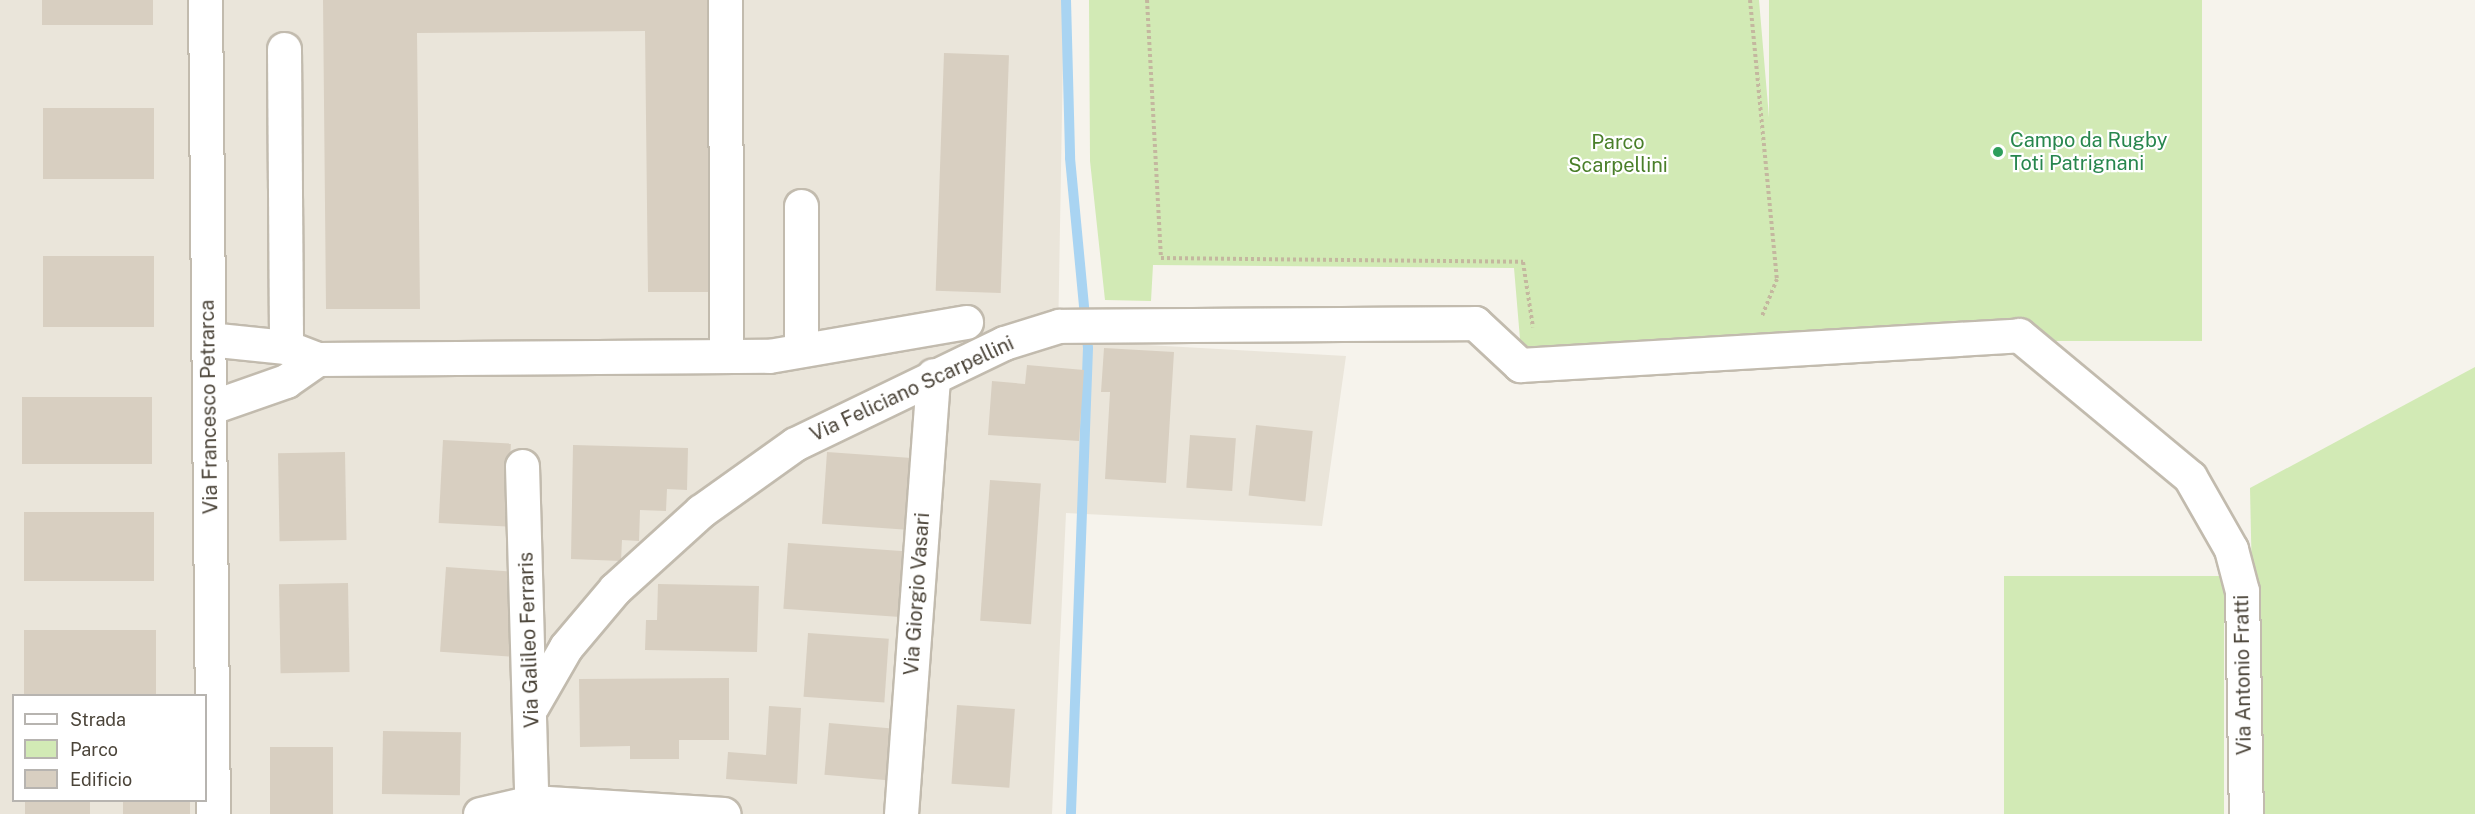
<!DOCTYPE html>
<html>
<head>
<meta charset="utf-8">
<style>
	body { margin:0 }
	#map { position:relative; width:2475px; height:814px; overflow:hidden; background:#f6f3ec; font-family:"Public Sans",sans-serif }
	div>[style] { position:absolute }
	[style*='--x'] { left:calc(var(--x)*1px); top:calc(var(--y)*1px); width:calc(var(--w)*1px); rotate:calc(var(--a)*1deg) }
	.residential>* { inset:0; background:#eae5da }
	.green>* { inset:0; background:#d2eab5; transform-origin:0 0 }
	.stream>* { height:10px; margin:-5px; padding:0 5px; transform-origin:5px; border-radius:5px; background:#a9d4f2 }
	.building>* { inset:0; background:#d8cfc1; transform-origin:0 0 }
	.path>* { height:4px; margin-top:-2px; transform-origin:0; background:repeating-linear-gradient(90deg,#c4b79f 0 3px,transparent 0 6px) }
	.roads { filter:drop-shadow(2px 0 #c2bbae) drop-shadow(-2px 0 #c2bbae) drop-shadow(0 2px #c2bbae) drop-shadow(0 -2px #c2bbae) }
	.minor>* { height:33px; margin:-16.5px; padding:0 16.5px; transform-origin:16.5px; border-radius:16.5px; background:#fff }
	.dots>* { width:16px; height:16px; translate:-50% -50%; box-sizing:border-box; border:3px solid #fff; border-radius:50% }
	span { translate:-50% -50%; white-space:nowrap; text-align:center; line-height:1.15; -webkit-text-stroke:4.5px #fff; paint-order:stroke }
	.leisure-label { font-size:20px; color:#27864d }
	.left { translate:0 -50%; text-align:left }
	.park-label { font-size:20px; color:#4a7f2a }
	.street-label { font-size:20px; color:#4b4439 }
	.legend { position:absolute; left:12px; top:694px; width:195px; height:108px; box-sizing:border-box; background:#fff; border:2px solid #b7b4b0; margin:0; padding:8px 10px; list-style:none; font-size:18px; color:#4b4439 }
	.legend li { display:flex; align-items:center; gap:12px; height:30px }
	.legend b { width:30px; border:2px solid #b7b4b0 }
</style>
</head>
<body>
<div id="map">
	<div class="residential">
		<div style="clip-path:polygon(evenodd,0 0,1064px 0,1058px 340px,1346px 356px,1322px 526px,1066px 513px,1052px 814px,0 814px,0 0,14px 696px,206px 696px,206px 800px,14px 800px,14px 696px)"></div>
	</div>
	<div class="green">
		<div style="clip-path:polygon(1089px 0,1759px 0,1788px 341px,1521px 351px,1514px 268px,1153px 265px,1151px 301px,1105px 300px,1090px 161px)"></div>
		<div style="left:1769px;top:0;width:433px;height:341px"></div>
		<div style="clip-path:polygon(2475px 367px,2475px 814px,2257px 814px,2250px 488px)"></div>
		<div style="left:2004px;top:576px;width:220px;height:238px"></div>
	</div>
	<div class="stream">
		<div style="--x:1066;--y:0;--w:158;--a:88.5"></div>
		<div style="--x:1070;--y:158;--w:191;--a:84.6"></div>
		<div style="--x:1088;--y:348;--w:466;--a:92.1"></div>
	</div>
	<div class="building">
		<div style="left:42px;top:0;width:111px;height:25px"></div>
		<div style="clip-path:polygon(323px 0,719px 0,722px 292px,648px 292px,645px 31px,417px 33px,420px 309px,326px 309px)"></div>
		<div style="left:944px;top:53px;width:65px;height:238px;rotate:2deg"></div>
		<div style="left:154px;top:108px;width:71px;height:111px;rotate:90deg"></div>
		<div style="left:154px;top:256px;width:71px;height:111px;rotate:90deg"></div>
		<div style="clip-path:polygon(1104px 348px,1174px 352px,1166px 483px,1105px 479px,1110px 392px,1101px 392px)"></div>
		<div style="clip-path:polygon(1027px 365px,1084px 370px,1079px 441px,988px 435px,992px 381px,1025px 384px)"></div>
		<div style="left:22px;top:397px;width:130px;height:67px"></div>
		<div style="left:1256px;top:425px;width:57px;height:71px;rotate:6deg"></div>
		<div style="left:1190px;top:435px;width:46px;height:53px;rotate:4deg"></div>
		<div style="left:443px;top:440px;width:68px;height:83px;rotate:3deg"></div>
		<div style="clip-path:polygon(573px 445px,688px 448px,687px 490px,667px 489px,666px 511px,640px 510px,639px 541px,622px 540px,621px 561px,571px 559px)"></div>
		<div style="left:345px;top:452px;width:88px;height:67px;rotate:89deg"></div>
		<div style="left:827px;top:452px;width:92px;height:72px;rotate:4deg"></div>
		<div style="left:990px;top:480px;width:51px;height:141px;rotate:4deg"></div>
		<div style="left:24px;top:512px;width:130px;height:69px"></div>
		<div style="left:788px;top:543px;width:124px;height:66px;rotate:4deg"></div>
		<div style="left:446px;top:567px;width:69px;height:85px;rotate:4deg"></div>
		<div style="left:348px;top:583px;width:89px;height:69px;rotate:89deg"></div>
		<div style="clip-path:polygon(658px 584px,759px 586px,757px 652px,645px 650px,646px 620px,657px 620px)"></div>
		<div style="left:24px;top:630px;width:132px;height:66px"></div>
		<div style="left:808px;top:633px;width:81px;height:64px;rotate:4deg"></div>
		<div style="clip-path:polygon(729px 678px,729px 740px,679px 740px,679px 759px,630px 759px,630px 746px,580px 747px,579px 679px)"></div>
		<div style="left:957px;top:705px;width:58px;height:79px;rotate:4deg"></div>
		<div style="clip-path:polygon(769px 706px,801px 708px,797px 784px,726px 779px,728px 752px,766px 755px)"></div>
		<div style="left:829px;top:723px;width:75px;height:52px;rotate:5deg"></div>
		<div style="left:383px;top:731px;width:78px;height:63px;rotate:1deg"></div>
		<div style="left:270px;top:747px;width:63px;height:67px"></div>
		<div style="left:25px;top:800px;width:65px;height:14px"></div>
		<div style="left:123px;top:800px;width:67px;height:14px"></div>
	</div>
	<div class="path">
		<div style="--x:1147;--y:0;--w:258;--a:86.9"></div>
		<div style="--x:1161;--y:258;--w:362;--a:0.6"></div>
		<div style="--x:1523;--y:262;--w:66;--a:81.3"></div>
		<div style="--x:1750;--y:0;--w:280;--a:84.5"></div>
		<div style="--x:1777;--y:279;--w:40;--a:112"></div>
	</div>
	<div class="roads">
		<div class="minor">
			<div style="--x:205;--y:0;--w:814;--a:89.44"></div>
			<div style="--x:725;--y:0;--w:356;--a:89.8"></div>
			<div style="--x:284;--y:49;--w:298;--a:89.6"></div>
			<div style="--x:801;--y:206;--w:144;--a:90"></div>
			<div style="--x:208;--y:339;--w:78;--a:5.9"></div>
			<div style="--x:286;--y:347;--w:34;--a:21"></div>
			<div style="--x:318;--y:359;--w:451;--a:-0.4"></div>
			<div style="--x:769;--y:356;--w:200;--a:-9.8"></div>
			<div style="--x:209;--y:408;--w:82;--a:-19.3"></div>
			<div style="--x:286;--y:381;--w:39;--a:-35"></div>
			<div style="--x:522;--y:466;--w:348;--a:88.4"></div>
			<div style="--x:532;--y:706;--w:68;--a:-60"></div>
			<div style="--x:566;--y:647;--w:76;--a:-49.8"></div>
			<div style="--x:615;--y:589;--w:116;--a:-42.2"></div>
			<div style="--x:701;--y:511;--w:115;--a:-35.5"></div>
			<div style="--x:795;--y:444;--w:232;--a:-25.8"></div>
			<div style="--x:1004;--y:343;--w:58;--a:-17.2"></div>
			<div style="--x:1059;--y:326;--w:416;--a:-0.4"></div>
			<div style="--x:1475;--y:323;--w:62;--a:43"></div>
			<div style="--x:1520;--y:365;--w:500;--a:-3.4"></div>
			<div style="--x:2019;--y:335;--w:222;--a:39.7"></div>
			<div style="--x:2190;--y:477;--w:83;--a:60.3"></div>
			<div style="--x:2231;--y:549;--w:43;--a:75.3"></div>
			<div style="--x:2242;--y:591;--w:223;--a:89"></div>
			<div style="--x:480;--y:814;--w:53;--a:-13"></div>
			<div style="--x:532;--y:802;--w:192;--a:3.6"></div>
			<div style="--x:901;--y:814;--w:440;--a:-85.8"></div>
		</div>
	</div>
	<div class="dots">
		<div style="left:1998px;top:152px;background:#2e9e5b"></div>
	</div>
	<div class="leisure-label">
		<span class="left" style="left:2010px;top:152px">Campo da Rugby<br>Toti Patrignani</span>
	</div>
	<div class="park-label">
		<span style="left:1618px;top:154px">Parco<br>Scarpellini</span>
	</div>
	<div class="street-label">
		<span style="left:912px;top:389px;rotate:-25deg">Via Feliciano Scarpellini</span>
		<span style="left:209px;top:407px;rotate:-91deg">Via Francesco Petrarca</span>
		<span style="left:917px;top:594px;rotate:-86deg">Via Giorgio Vasari</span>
		<span style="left:529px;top:640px;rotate:-92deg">Via Galileo Ferraris</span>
		<span style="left:2243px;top:675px;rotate:-91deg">Via Antonio Fratti</span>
	</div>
	<ul class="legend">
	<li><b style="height:8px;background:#fff"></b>Strada</li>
	<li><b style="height:16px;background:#d2eab5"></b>Parco</li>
	<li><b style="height:16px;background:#d8cfc1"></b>Edificio</li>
	</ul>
</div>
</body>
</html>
